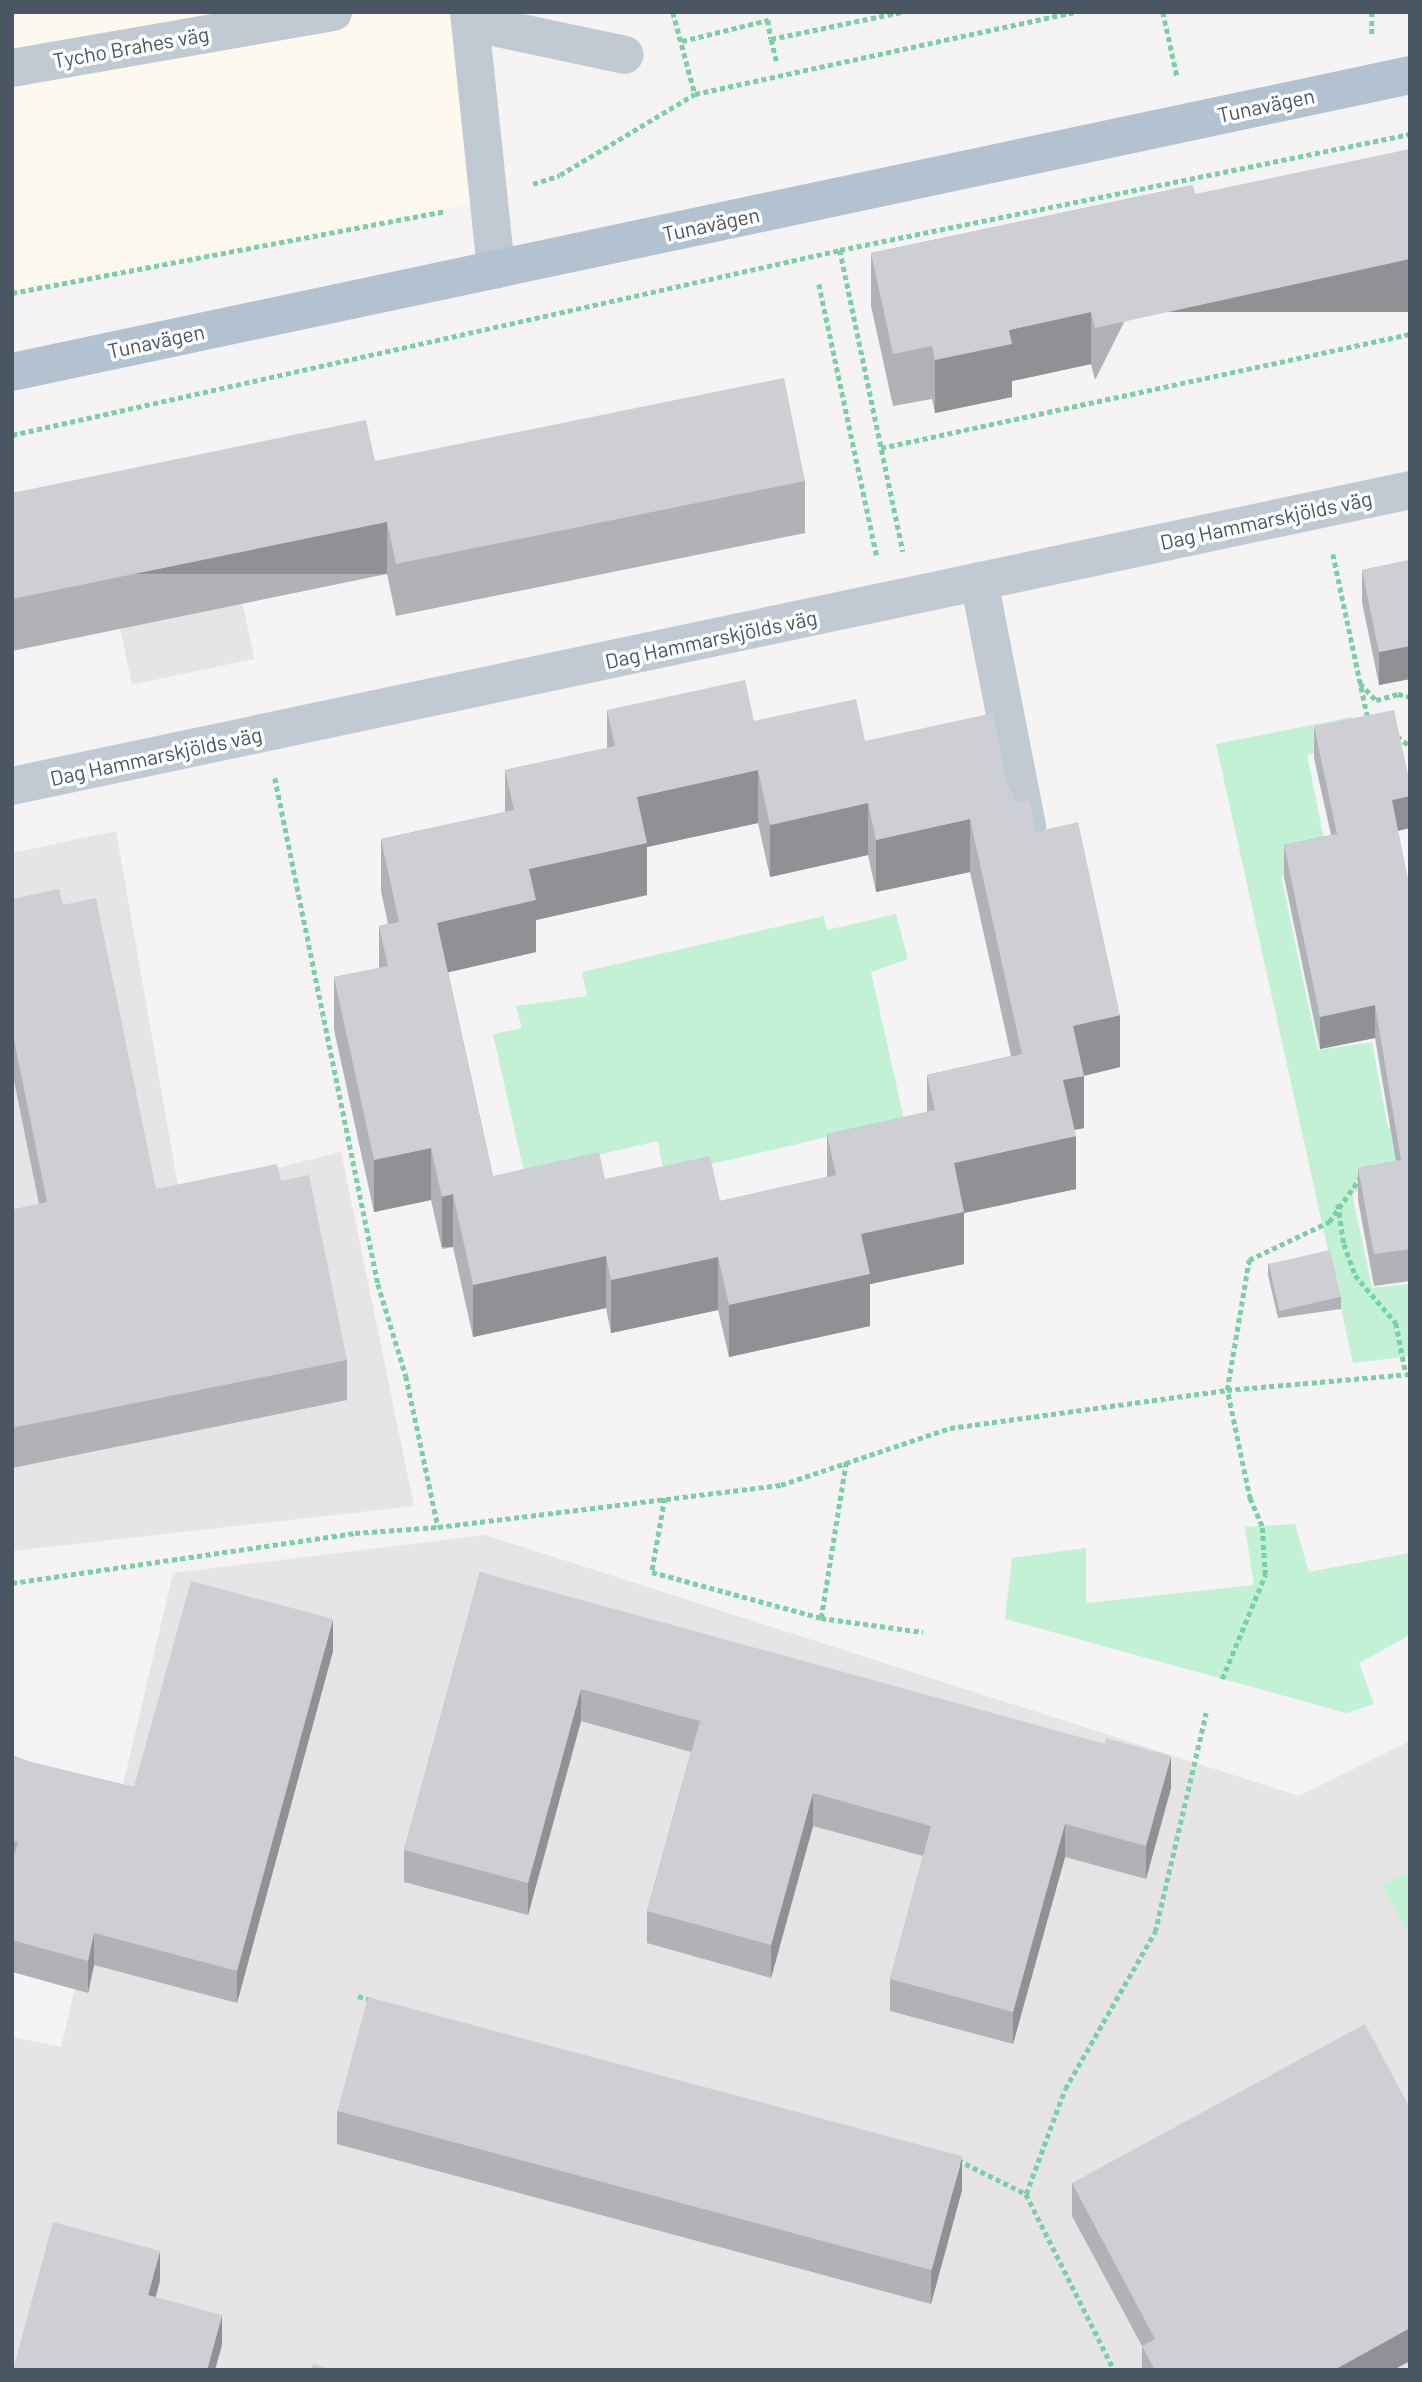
<!DOCTYPE html>
<html>
<head>
<meta charset="utf-8">
<style>
	body { margin:0 }
	#map { position:relative; width:1422px; height:2382px; overflow:hidden; background:#f5f3f3; font-family:Barlow,sans-serif }
	div>[style] { position:absolute }
	[style*='--x'] { left:calc(var(--x)*1px); top:calc(var(--y)*1px); width:calc(var(--w)*1px); rotate:calc(var(--a)*1deg) }
	.commercial>* { inset:0; background:#fdf9ef }
	.education>* { inset:0; background:#e6e4e5; transform-origin:0 0 }
	.green>* { inset:0; background:#c3f1d5 }
	.path>* { height:4.5px; margin-top:-2.25px; transform-origin:0; background:repeating-linear-gradient(90deg,#7ad0a6 0 5px,transparent 0 8.5px) }
	.minor>* { height:38px; margin:-19px; padding:0 19px; transform-origin:19px; border-radius:19px; background:#c1cad2 }
	.major>* { height:38px; margin:-19px; padding:0 19px; transform-origin:19px; border-radius:19px; background:#b3c2d1 }
	.wall>* { inset:0; background:#b0b2b7 }
	.shaded-wall>* { inset:0; background:#909195; transform-origin:0 0 }
	.building>* { inset:0; background:#cdcfd5; transform-origin:0 0 }
	span { translate:-50% -50%; white-space:nowrap; text-align:center; line-height:1.15; -webkit-text-stroke:7px #fff; paint-order:stroke }
	.street-label { font-size:21px; color:#4a5661 }
	.frame { position:absolute; inset:0; border:14px solid #4a5661; pointer-events:none }
</style>
</head>
<body>
<div id="map">
	<div class="commercial">
		<div style="clip-path:polygon(12px 12px,469px 12px,489px 198px,408px 220px,12px 293px)"></div>
	</div>
	<div class="education">
		<div style="left:224px;top:516px;width:146px;height:125px;rotate:78deg"></div>
		<div style="clip-path:polygon(116px 831px,179px 1192px,341px 1152px,414px 1506px,12px 1551px,12px 853px)"></div>
		<div style="clip-path:polygon(485px 1535px,1299px 1796px,1410px 1741px,1410px 2370px,12px 2370px,12px 2037px,61px 2047px,173px 1573px)"></div>
	</div>
	<div class="green">
		<div style="clip-path:polygon(1352px 717px,1357px 743px,1307px 755px,1329px 864px,1281px 876px,1318px 1050px,1372px 1042px,1388px 1128px,1410px 1124px,1410px 1172px,1352px 1193px,1372px 1288px,1410px 1284px,1410px 1356px,1353px 1363px,1216px 744px)"></div>
		<div style="clip-path:polygon(896px 914px,908px 959px,871px 972px,904px 1119px,664px 1175px,658px 1141px,524px 1172px,493px 1034px,522px 1028px,516px 1006px,587px 996px,582px 972px,824px 916px,827px 930px)"></div>
		<div style="clip-path:polygon(1295px 1524px,1309px 1572px,1410px 1553px,1410px 1635px,1359px 1663px,1374px 1704px,1346px 1713px,1005px 1619px,1012px 1558px,1086px 1548px,1086px 1603px,1254px 1585px,1245px 1527px)"></div>
		<div style="clip-path:polygon(1410px 1871px,1410px 1936px,1382px 1886px)"></div>
	</div>
	<div class="path">
		<div style="--x:673;--y:12;--w:85;--a:75"></div>
		<div style="--x:1163;--y:12;--w:66;--a:77.7"></div>
		<div style="--x:1372;--y:12;--w:25;--a:90"></div>
		<div style="--x:682;--y:41;--w:89;--a:-13.7"></div>
		<div style="--x:768;--y:20;--w:19;--a:81"></div>
		<div style="--x:776;--y:61;--w:23;--a:-103"></div>
		<div style="--x:771;--y:39;--w:133;--a:-11.7"></div>
		<div style="--x:533;--y:184;--w:28;--a:-18"></div>
		<div style="--x:560;--y:175;--w:157;--a:-31"></div>
		<div style="--x:695;--y:94;--w:388;--a:-12.2"></div>
		<div style="--x:840;--y:250;--w:308;--a:78.2"></div>
		<div style="--x:819;--y:284;--w:279;--a:78"></div>
		<div style="--x:12;--y:293;--w:440;--a:-10.7"></div>
		<div style="--x:12;--y:435;--w:848;--a:-12.59"></div>
		<div style="--x:840;--y:250;--w:582;--a:-11.5"></div>
		<div style="--x:881;--y:448;--w:541;--a:-12.16"></div>
		<div style="--x:1333;--y:554;--w:169;--a:78"></div>
		<div style="--x:1360;--y:683;--w:23;--a:47"></div>
		<div style="--x:1376;--y:700;--w:23;--a:-15"></div>
		<div style="--x:1398;--y:694;--w:12;--a:14"></div>
		<div style="--x:1397;--y:736;--w:16;--a:38"></div>
		<div style="--x:275;--y:778;--w:516;--a:78.49"></div>
		<div style="--x:378;--y:1284;--w:96;--a:73.1"></div>
		<div style="--x:406;--y:1376;--w:154;--a:78"></div>
		<div style="--x:1338;--y:1204;--w:40;--a:81.5"></div>
		<div style="--x:1344;--y:1244;--w:33;--a:70"></div>
		<div style="--x:1355;--y:1275;--w:63;--a:49.5"></div>
		<div style="--x:1396;--y:1323;--w:52;--a:78.9"></div>
		<div style="--x:665;--y:1498;--w:75;--a:100"></div>
		<div style="--x:652;--y:1572;--w:175;--a:15.2"></div>
		<div style="--x:821;--y:1618;--w:103;--a:7.8"></div>
		<div style="--x:12;--y:1583;--w:347;--a:-8.3"></div>
		<div style="--x:355;--y:1533;--w:83;--a:-4.1"></div>
		<div style="--x:438;--y:1527;--w:346;--a:-7"></div>
		<div style="--x:781;--y:1485;--w:178;--a:-18.6"></div>
		<div style="--x:950;--y:1428;--w:280;--a:-7.8"></div>
		<div style="--x:1227;--y:1390;--w:184;--a:-5"></div>
		<div style="--x:821;--y:1618;--w:158;--a:-80.9"></div>
		<div style="--x:1222;--y:1679;--w:113;--a:-67.5"></div>
		<div style="--x:1265;--y:1575;--w:49;--a:-93.5"></div>
		<div style="--x:1262;--y:1526;--w:30;--a:-114"></div>
		<div style="--x:1250;--y:1499;--w:111;--a:-101.9"></div>
		<div style="--x:1227;--y:1390;--w:132;--a:-80.4"></div>
		<div style="--x:1249;--y:1260;--w:89;--a:-25.4"></div>
		<div style="--x:1329;--y:1222;--w:54;--a:-54.8"></div>
		<div style="--x:358;--y:1996;--w:15;--a:16"></div>
		<div style="--x:958;--y:2160;--w:76;--a:26.6"></div>
		<div style="--x:1026;--y:2194;--w:112;--a:-69.6"></div>
		<div style="--x:1065;--y:2089;--w:181;--a:-60.2"></div>
		<div style="--x:1155;--y:1932;--w:225;--a:-76.9"></div>
		<div style="--x:1026;--y:2194;--w:197;--a:63.4"></div>
	</div>
	<div class="minor">
		<div style="--x:469;--y:12;--w:259;--a:84"></div>
		<div style="--x:470;--y:22;--w:158;--a:12"></div>
		<div style="--x:12;--y:68;--w:326;--a:-9.9"></div>
		<div style="--x:979;--y:581;--w:250;--a:78.9"></div>
		<div style="--x:12;--y:786;--w:1429;--a:-11.95"></div>
	</div>
	<div class="major">
		<div style="--x:12;--y:372;--w:1429;--a:-11.99"></div>
	</div>
	<div class="wall">
		<div style="clip-path:polygon(1193px 185px,1095px 380px,1091px 364px,1012px 381px,1012px 397px,935px 413px,932px 399px,893px 406px,871px 306px,871px 253px)"></div>
		<div style="clip-path:polygon(375px 461px,805px 481px,805px 533px,396px 616px,387px 574px,12px 651px,12px 493px)"></div>
		<div style="clip-path:polygon(1410px 560px,1410px 679px,1379px 685px,1362px 602px,1362px 570px)"></div>
		<div style="clip-path:polygon(evenodd,607px 710px,754px 721px,865px 741px,1006px 779px,1017px 803px,1036px 832px,1120px 1067px,1084px 1076px,1084px 1128px,1074px 1130px,1076px 1189px,964px 1213px,964px 1264px,870px 1284px,870px 1326px,729px 1357px,718px 1310px,611px 1333px,606px 1308px,473px 1337px,453px 1247px,442px 1249px,431px 1200px,374px 1212px,334px 1030px,334px 977px,379px 968px,379px 926px,388px 924px,381px 891px,381px 839px,505px 812px,505px 770px,607px 748px,607px 710px,758px 823px,770px 877px,868px 855px,876px 892px,970px 872px,1011px 1056px,927px 1075px,927px 1112px,827px 1134px,827px 1177px,720px 1201px,605px 1179px,493px 1176px,448px 972px,536px 952px,536px 920px,647px 895px,647px 847px,758px 823px)"></div>
		<div style="clip-path:polygon(1314px 726px,1410px 784px,1410px 828px,1398px 831px,1410px 891px,1410px 1281px,1374px 1286px,1358px 1200px,1358px 1168px,1396px 1161px,1375px 1038px,1320px 1049px,1284px 877px,1284px 845px,1331px 835px,1314px 758px)"></div>
		<div style="clip-path:polygon(12px 899px,63px 905px,156px 1189px,281px 1181px,347px 1360px,347px 1400px,12px 1468px,12px 1210px,39px 1204px,12px 1071px)"></div>
		<div style="clip-path:polygon(1268px 1263px,1341px 1297px,1341px 1309px,1278px 1318px,1268px 1275px)"></div>
		<div style="clip-path:polygon(480px 1572px,1171px 1788px,1146px 1879px,1065px 1857px,1013px 2044px,890px 2011px,890px 1979px,923px 1856px,813px 1826px,771px 1978px,647px 1943px,647px 1911px,691px 1752px,581px 1721px,528px 1915px,404px 1882px,404px 1850px)"></div>
		<div style="clip-path:polygon(333px 1651px,237px 2003px,94px 1965px,88px 1993px,12px 1972px,12px 1755px,30px 1762px,134px 1787px)"></div>
		<div style="clip-path:polygon(1410px 2108px,1410px 2361px,1393px 2370px,1142px 2370px,1142px 2346px,1072px 2216px,1072px 2183px)"></div>
		<div style="clip-path:polygon(337px 2111px,962px 2190px,931px 2304px,337px 2144px)"></div>
	</div>
	<div class="shaded-wall">
		<div style="left:1410px;top:259px;width:53px;height:322px;rotate:90deg"></div>
		<div style="clip-path:polygon(1091px 312px,1091px 364px,1012px 381px,1012px 397px,935px 413px,935px 360px,1009px 330px)"></div>
		<div style="left:387px;top:522px;width:52px;height:383px;rotate:90deg"></div>
		<div style="clip-path:polygon(1410px 646px,1410px 679px,1379px 685px,1379px 652px)"></div>
		<div style="clip-path:polygon(758px 770px,758px 823px,647px 847px,647px 895px,536px 920px,536px 952px,437px 975px,437px 923px,529px 869px,637px 797px)"></div>
		<div style="clip-path:polygon(1410px 796px,1410px 828px,1392px 832px,1392px 800px)"></div>
		<div style="clip-path:polygon(868px 803px,868px 855px,770px 877px,770px 825px)"></div>
		<div style="clip-path:polygon(970px 819px,970px 872px,876px 892px,876px 840px)"></div>
		<div style="clip-path:polygon(1375px 1005px,1375px 1038px,1320px 1049px,1320px 1017px)"></div>
		<div style="clip-path:polygon(1120px 1015px,1120px 1067px,1074px 1078px,1084px 1076px,1084px 1128px,1063px 1132px,1063px 1080px,1073px 1026px)"></div>
		<div style="clip-path:polygon(1076px 1136px,1076px 1189px,964px 1213px,964px 1264px,870px 1284px,870px 1326px,729px 1357px,729px 1305px,861px 1234px,954px 1163px)"></div>
		<div style="clip-path:polygon(431px 1148px,431px 1200px,374px 1212px,374px 1160px)"></div>
		<div style="left:453px;top:1194px;width:53px;height:11px;rotate:90deg"></div>
		<div style="clip-path:polygon(606px 1256px,606px 1308px,473px 1337px,473px 1285px)"></div>
		<div style="clip-path:polygon(718px 1257px,718px 1310px,611px 1333px,611px 1280px)"></div>
		<div style="clip-path:polygon(333px 1619px,333px 1651px,237px 2003px,237px 1971px)"></div>
		<div style="clip-path:polygon(581px 1689px,581px 1721px,528px 1915px,528px 1883px)"></div>
		<div style="clip-path:polygon(1171px 1756px,1171px 1788px,1146px 1879px,1146px 1846px)"></div>
		<div style="clip-path:polygon(813px 1793px,813px 1826px,771px 1978px,771px 1945px)"></div>
		<div style="clip-path:polygon(1065px 1824px,1065px 1857px,1013px 2044px,1013px 2012px)"></div>
		<div style="clip-path:polygon(94px 1933px,94px 1965px,88px 1993px,88px 1961px)"></div>
		<div style="clip-path:polygon(962px 2158px,962px 2190px,931px 2304px,931px 2272px)"></div>
		<div style="clip-path:polygon(160px 2251px,160px 2281px,148px 2325px,148px 2295px)"></div>
		<div style="clip-path:polygon(222px 2315px,222px 2345px,215px 2370px,207px 2370px)"></div>
		<div style="clip-path:polygon(1410px 2328px,1410px 2361px,1393px 2370px,1334px 2370px)"></div>
	</div>
	<div class="building">
		<div style="clip-path:polygon(1410px 149px,1410px 259px,1095px 328px,1091px 312px,1009px 330px,1012px 344px,935px 360px,932px 346px,893px 354px,871px 253px,1193px 185px,1195px 194px)"></div>
		<div style="clip-path:polygon(784px 378px,805px 481px,396px 564px,387px 522px,12px 599px,12px 493px,366px 420px,375px 461px)"></div>
		<div style="clip-path:polygon(1410px 560px,1410px 646px,1379px 652px,1362px 570px)"></div>
		<div style="clip-path:polygon(evenodd,745px 680px,754px 721px,856px 699px,865px 741px,993px 713px,1006px 779px,1017px 803px,1029px 800px,1036px 832px,1078px 822px,1120px 1015px,1073px 1026px,1084px 1076px,1063px 1080px,1076px 1136px,954px 1163px,964px 1212px,861px 1234px,870px 1274px,729px 1305px,718px 1257px,611px 1280px,606px 1256px,473px 1285px,453px 1194px,442px 1197px,431px 1148px,374px 1160px,334px 977px,388px 966px,379px 926px,399px 922px,381px 839px,514px 810px,505px 770px,615px 746px,607px 710px,745px 680px,758px 770px,770px 825px,868px 803px,876px 840px,970px 819px,1022px 1054px,927px 1075px,935px 1110px,827px 1134px,836px 1175px,720px 1201px,710px 1156px,605px 1179px,599px 1152px,493px 1176px,437px 923px,536px 900px,529px 869px,647px 843px,637px 797px,758px 770px)"></div>
		<div style="clip-path:polygon(1394px 710px,1410px 784px,1410px 796px,1392px 800px,1410px 891px,1410px 1249px,1374px 1254px,1358px 1168px,1401px 1160px,1375px 1005px,1320px 1017px,1284px 845px,1337px 834px,1314px 726px)"></div>
		<div style="clip-path:polygon(59px 889px,63px 905px,96px 898px,156px 1189px,277px 1164px,281px 1181px,309px 1175px,347px 1360px,12px 1428px,12px 1210px,47px 1202px,12px 1030px,12px 899px)"></div>
		<div style="left:1330px;top:1250px;width:48px;height:63px;rotate:77deg"></div>
		<div style="clip-path:polygon(480px 1572px,1105px 1744px,1106px 1738px,1171px 1756px,1146px 1846px,1065px 1824px,1013px 2012px,890px 1979px,931px 1826px,813px 1793px,771px 1945px,647px 1911px,700px 1721px,581px 1689px,528px 1883px,404px 1850px)"></div>
		<div style="clip-path:polygon(191px 1581px,333px 1619px,237px 1971px,94px 1933px,88px 1961px,12px 1940px,12px 1862px,18px 1842px,12px 1840px,12px 1755px,30px 1762px,134px 1787px)"></div>
		<div style="left:368px;top:1997px;width:615px;height:118px;rotate:15deg"></div>
		<div style="clip-path:polygon(1365px 2024px,1410px 2108px,1410px 2328px,1334px 2370px,1155px 2370px,1142px 2346px,1155px 2339px,1072px 2183px)"></div>
		<div style="clip-path:polygon(53px 2222px,160px 2251px,148px 2295px,222px 2315px,207px 2370px,13px 2370px)"></div>
		<div style="clip-path:polygon(313px 2364px,334px 2370px,311px 2370px)"></div>
	</div>
	<div class="street-label">
		<span style="left:131px;top:47px;rotate:-10deg">Tycho Brahes väg</span>
		<span style="left:1266px;top:105px;rotate:-12deg">Tunavägen</span>
		<span style="left:711px;top:224px;rotate:-12deg">Tunavägen</span>
		<span style="left:156px;top:341px;rotate:-12deg">Tunavägen</span>
		<span style="left:1266px;top:520px;rotate:-12deg">Dag Hammarskjölds väg</span>
		<span style="left:711px;top:639px;rotate:-12deg">Dag Hammarskjölds väg</span>
		<span style="left:156px;top:756px;rotate:-12deg">Dag Hammarskjölds väg</span>
	</div>
	<div class="frame"></div>
</div>
</body>
</html>
